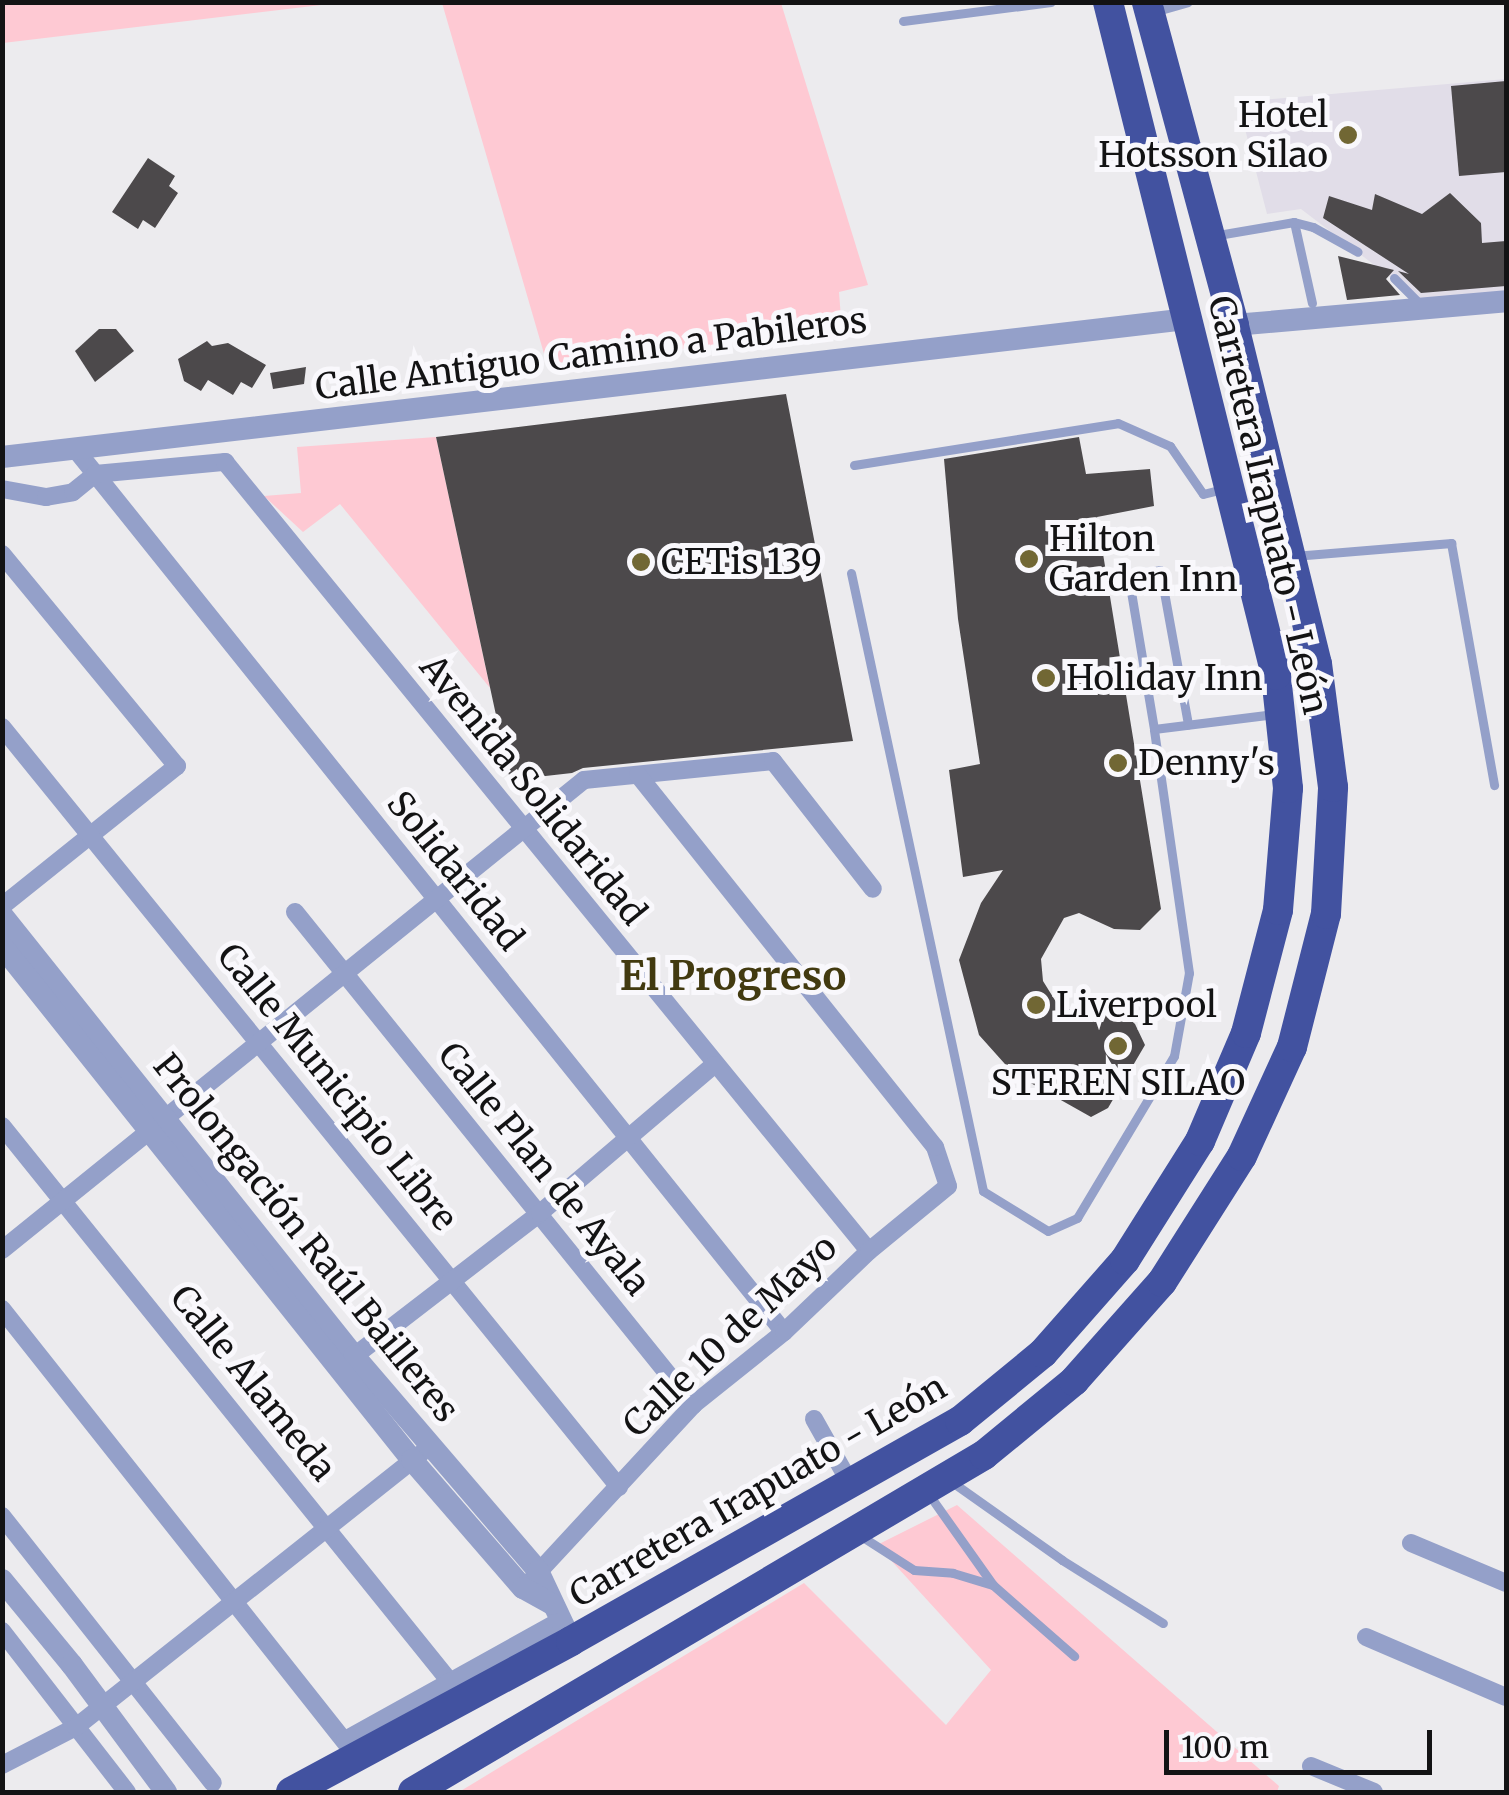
<!DOCTYPE html>
<html>
<head>
<meta charset="utf-8">
<style>
	body { margin:0 }
	#map { position:relative; width:1509px; height:1795px; overflow:hidden; background:#ecebee; font-family:Merriweather,serif }
	div>[style] { position:absolute }
	[style*='--x'] { left:calc(var(--x)*1px); top:calc(var(--y)*1px); width:calc(var(--w)*1px); rotate:calc(var(--a)*1deg) }
	.built>* { inset:0; background:#e1dde8 }
	.green>* { inset:0; background:#fec9d3 }
	.building>* { inset:0; background:#4c494b }
	.service>* { height:9px; margin:-4.5px; padding:0 4.5px; transform-origin:4.5px; border-radius:4.5px; background:#94a0c9 }
	.minor>* { height:18px; margin:-9px; padding:0 9px; transform-origin:9px; border-radius:9px; background:#94a0c9 }
	.tertiary>* { height:22px; margin:-11px; padding:0 11px; transform-origin:11px; border-radius:11px; background:#94a0c9 }
	.trunk>* { height:30px; margin:-15px; padding:0 15px; transform-origin:15px; border-radius:15px; background:#4252a0 }
	.tertiary-bridge>* { height:22px; margin:-11px; padding:0 11px; transform-origin:11px; border-radius:11px; background:#94a0c9 }
	.dots>* { width:28px; height:28px; translate:-50% -50%; box-sizing:border-box; border:5px solid #f9f8fc; border-radius:50% }
	span { translate:-50% -50%; white-space:nowrap; text-align:center; line-height:1.15; -webkit-text-stroke:10px #f9f8fc; paint-order:stroke }
	.poi-label { font-size:35px; color:#131314 }
	.right { translate:-100% -50%; text-align:right }
	.left { translate:0 -50%; text-align:left }
	.street-label { font-size:35px; color:#131314 }
	.quarter-label { font-size:40px; color:#423a10; font-weight:700 }
	.frame { position:absolute; inset:0; border:5px solid #131314; pointer-events:none }
	.scale { position:absolute; left:1164px; top:1730px; width:268px; height:45px; box-sizing:border-box; border:5px solid #131314; border-top:0; padding-left:12px; font-size:30px; line-height:35px; white-space:nowrap; color:#131314; -webkit-text-stroke:8px #f9f8fc; paint-order:stroke }
</style>
</head>
<body>
<div id="map">
	<div class="built">
		<div style="clip-path:polygon(1506px 79px,1506px 294px,1428px 306px,1301px 209px,1267px 214px,1238px 102px)"></div>
	</div>
	<div class="green">
		<div style="clip-path:polygon(3px 2px,338px 2px,338px 3px,3px 43px)"></div>
		<div style="clip-path:polygon(442px 3px,781px 3px,868px 285px,839px 292px,842px 331px,547px 364px)"></div>
		<div style="clip-path:polygon(436px 437px,490px 688px,340px 504px,303px 532px,264px 496px,301px 493px,297px 447px)"></div>
		<div style="clip-path:polygon(957px 1505px,1279px 1786px,1277px 1792px,459px 1792px,804px 1583px,946px 1725px,991px 1670px,877px 1545px)"></div>
	</div>
	<div class="building">
		<div style="clip-path:polygon(1506px 81px,1506px 172px,1459px 176px,1451px 86px)"></div>
		<div style="clip-path:polygon(148px 158px,175px 176px,169px 186px,178px 193px,155px 228px,143px 220px,138px 229px,112px 212px)"></div>
		<div style="clip-path:polygon(1450px 193px,1481px 223px,1482px 243px,1506px 241px,1506px 286px,1421px 293px,1398px 271px,1409px 274px,1323px 218px,1329px 196px,1372px 210px,1375px 194px,1422px 214px)"></div>
		<div style="clip-path:polygon(1338px 256px,1394px 270px,1386px 279px,1400px 295px,1347px 300px)"></div>
		<div style="clip-path:polygon(99px 329px,116px 329px,134px 351px,95px 382px,75px 351px)"></div>
		<div style="clip-path:polygon(207px 341px,212px 346px,228px 343px,266px 365px,252px 388px,241px 382px,233px 395px,208px 380px,201px 391px,184px 381px,178px 359px)"></div>
		<div style="clip-path:polygon(306px 367px,304px 384px,273px 389px,270px 373px)"></div>
		<div style="clip-path:polygon(786px 394px,853px 741px,583px 768px,572px 773px,510px 780px,436px 437px)"></div>
		<div style="clip-path:polygon(1079px 437px,1086px 474px,1150px 469px,1154px 506px,1097px 517px,1161px 909px,1140px 930px,1114px 929px,1079px 913px,1064px 918px,1041px 959px,1043px 981px,1061px 1010px,1115px 1006px,1135px 1024px,1145px 1045px,1108px 1108px,1091px 1117px,1013px 1073px,979px 1035px,959px 960px,981px 903px,1003px 870px,963px 877px,949px 770px,980px 764px,958px 619px,944px 459px)"></div>
	</div>
	<div class="service">
		<div style="--x:1157;--y:11;--w:32;--a:-16"></div>
		<div style="--x:903;--y:21;--w:149;--a:-7.3"></div>
		<div style="--x:1294;--y:222;--w:83;--a:77.5"></div>
		<div style="--x:1218;--y:235;--w:77;--a:-9.7"></div>
		<div style="--x:1294;--y:222;--w:20;--a:15"></div>
		<div style="--x:1313;--y:227;--w:51;--a:29.1"></div>
		<div style="--x:1394;--y:278;--w:38;--a:45"></div>
		<div style="--x:854;--y:465;--w:267;--a:-9"></div>
		<div style="--x:1118;--y:423;--w:57;--a:23.9"></div>
		<div style="--x:1170;--y:446;--w:58;--a:55.5"></div>
		<div style="--x:1203;--y:494;--w:21;--a:-14"></div>
		<div style="--x:1294;--y:556;--w:158;--a:-4.7"></div>
		<div style="--x:1451;--y:543;--w:246;--a:79.9"></div>
		<div style="--x:851;--y:573;--w:632;--a:77.94"></div>
		<div style="--x:983;--y:1191;--w:76;--a:31.6"></div>
		<div style="--x:1048;--y:1231;--w:32;--a:-24"></div>
		<div style="--x:1077;--y:1218;--w:189;--a:-59.1"></div>
		<div style="--x:1174;--y:1056;--w:84;--a:-79.8"></div>
		<div style="--x:1189;--y:973;--w:246;--a:-98.2"></div>
		<div style="--x:1154;--y:729;--w:122;--a:-7.1"></div>
		<div style="--x:1154;--y:729;--w:157;--a:-99.5"></div>
		<div style="--x:1128;--y:574;--w:32;--a:-7"></div>
		<div style="--x:1160;--y:570;--w:157;--a:79.7"></div>
		<div style="--x:952;--y:1482;--w:135;--a:35.3"></div>
		<div style="--x:1062;--y:1560;--w:119;--a:32"></div>
		<div style="--x:930;--y:1496;--w:109;--a:54.7"></div>
		<div style="--x:993;--y:1585;--w:108;--a:41.2"></div>
		<div style="--x:861;--y:1536;--w:63;--a:32.7"></div>
		<div style="--x:914;--y:1570;--w:39;--a:4"></div>
		<div style="--x:953;--y:1573;--w:42;--a:16.7"></div>
	</div>
	<div class="minor">
		<div style="--x:76;--y:450;--w:1131;--a:51.25"></div>
		<div style="--x:2;--y:489;--w:45;--a:10.3"></div>
		<div style="--x:46;--y:497;--w:27;--a:-10"></div>
		<div style="--x:73;--y:492;--w:28;--a:-39"></div>
		<div style="--x:95;--y:474;--w:131;--a:-5.3"></div>
		<div style="--x:225;--y:462;--w:1018;--a:50.78"></div>
		<div style="--x:2;--y:554;--w:275;--a:50.5"></div>
		<div style="--x:177;--y:766;--w:224;--a:141.3"></div>
		<div style="--x:2;--y:727;--w:979;--a:50.93"></div>
		<div style="--x:295;--y:912;--w:634;--a:51.09"></div>
		<div style="--x:2;--y:1126;--w:715;--a:51.13"></div>
		<div style="--x:2;--y:1250;--w:748;--a:-38.92"></div>
		<div style="--x:584;--y:780;--w:190;--a:-5.7"></div>
		<div style="--x:773;--y:761;--w:162;--a:52"></div>
		<div style="--x:2;--y:1309;--w:572;--a:51.61"></div>
		<div style="--x:344;--y:1364;--w:247;--a:-37.6"></div>
		<div style="--x:540;--y:1213;--w:228;--a:-40.4"></div>
		<div style="--x:814;--y:1419;--w:73;--a:60.6"></div>
		<div style="--x:2;--y:1516;--w:340;--a:51.7"></div>
		<div style="--x:1411;--y:1543;--w:103;--a:22.8"></div>
		<div style="--x:533;--y:1578;--w:236;--a:-47.2"></div>
		<div style="--x:693;--y:1405;--w:117;--a:-38.7"></div>
		<div style="--x:784;--y:1332;--w:117;--a:-43.6"></div>
		<div style="--x:869;--y:1251;--w:102;--a:-39.4"></div>
		<div style="--x:948;--y:1186;--w:41;--a:-108.4"></div>
		<div style="--x:935;--y:1147;--w:476;--a:-128.6"></div>
		<div style="--x:2;--y:1631;--w:204;--a:52.2"></div>
		<div style="--x:1366;--y:1637;--w:152;--a:23.2"></div>
		<div style="--x:345;--y:1740;--w:246;--a:-29"></div>
		<div style="--x:2;--y:1765;--w:83;--a:-27.2"></div>
		<div style="--x:76;--y:1727;--w:439;--a:-38.4"></div>
		<div style="--x:1311;--y:1766;--w:68;--a:22.4"></div>
	</div>
	<div class="tertiary">
		<div style="--x:1234;--y:325;--w:273;--a:-5"></div>
		<div style="--x:2;--y:457;--w:1194;--a:-6.64"></div>
		<div style="--x:2;--y:915;--w:564;--a:51.4"></div>
		<div style="--x:354;--y:1356;--w:283;--a:49.4"></div>
		<div style="--x:538;--y:1571;--w:77;--a:64.8"></div>
		<div style="--x:2;--y:946;--w:657;--a:51.42"></div>
		<div style="--x:412;--y:1460;--w:169;--a:49.1"></div>
		<div style="--x:523;--y:1588;--w:33;--a:29"></div>
		<div style="--x:2;--y:1580;--w:110;--a:50.5"></div>
	</div>
	<div class="trunk">
		<div style="--x:291;--y:1792;--w:318;--a:-28.3"></div>
		<div style="--x:571;--y:1641;--w:447;--a:-29.5"></div>
		<div style="--x:960;--y:1421;--w:107;--a:-39.3"></div>
		<div style="--x:1043;--y:1353;--w:124;--a:-48.6"></div>
		<div style="--x:1125;--y:1260;--w:141;--a:-57.8"></div>
		<div style="--x:1200;--y:1141;--w:117;--a:-66.9"></div>
		<div style="--x:1246;--y:1033;--w:127;--a:-75.4"></div>
		<div style="--x:1278;--y:910;--w:122;--a:-85.3"></div>
		<div style="--x:1288;--y:788;--w:114;--a:-96.1"></div>
		<div style="--x:1276;--y:675;--w:694;--a:-104.02"></div>
		<div style="--x:413;--y:1792;--w:663;--a:-30.55"></div>
		<div style="--x:984;--y:1455;--w:117;--a:-39.4"></div>
		<div style="--x:1074;--y:1381;--w:132;--a:-48.4"></div>
		<div style="--x:1162;--y:1282;--w:149;--a:-57.6"></div>
		<div style="--x:1242;--y:1156;--w:120;--a:-65.4"></div>
		<div style="--x:1292;--y:1047;--w:137;--a:-75.7"></div>
		<div style="--x:1326;--y:914;--w:127;--a:-86.8"></div>
		<div style="--x:1333;--y:787;--w:124;--a:-97.4"></div>
		<div style="--x:1317;--y:664;--w:349;--a:-103.8"></div>
		<div style="--x:1234;--y:325;--w:335;--a:-105.1"></div>
	</div>
	<div class="tertiary-bridge">
		<div style="--x:72;--y:1665;--w:158;--a:53.5"></div>
	</div>
	<div class="dots">
		<div style="left:1348px;top:135px;background:#716734"></div>
		<div style="left:1029px;top:559px;background:#716734"></div>
		<div style="left:641px;top:562px;background:#716734"></div>
		<div style="left:1046px;top:678px;background:#716734"></div>
		<div style="left:1118px;top:763px;background:#716734"></div>
		<div style="left:1036px;top:1005px;background:#716734"></div>
		<div style="left:1118px;top:1046px;background:#716734"></div>
	</div>
	<div class="poi-label">
		<span class="right" style="left:1328px;top:135px">Hotel<br>Hotsson Silao</span>
		<span class="left" style="left:1049px;top:559px">Hilton<br>Garden Inn</span>
		<span class="left" style="left:661px;top:562px">CETis 139</span>
		<span class="left" style="left:1066px;top:678px">Holiday Inn</span>
		<span class="left" style="left:1138px;top:763px">Denny's</span>
		<span class="left" style="left:1056px;top:1005px">Liverpool</span>
		<span style="left:1118px;top:1083px">STEREN SILAO</span>
	</div>
	<div class="street-label">
		<span style="left:591px;top:354px;rotate:-7deg">Calle Antiguo Camino a Pabileros</span>
		<span style="left:1268px;top:505px;rotate:77deg">Carretera Irapuato - León</span>
		<span style="left:533px;top:790px;rotate:51deg">Avenida Solidaridad</span>
		<span style="left:455px;top:871px;rotate:51deg">Solidaridad</span>
		<span style="left:337px;top:1087px;rotate:51deg">Calle Municipio Libre</span>
		<span style="left:544px;top:1169px;rotate:51deg">Calle Plan de Ayala</span>
		<span style="left:306px;top:1238px;rotate:51deg">Prolongación Raúl Bailleres</span>
		<span style="left:730px;top:1336px;rotate:-43deg">Calle 10 de Mayo</span>
		<span style="left:253px;top:1383px;rotate:51deg">Calle Alameda</span>
		<span style="left:758px;top:1491px;rotate:-30deg">Carretera Irapuato - León</span>
	</div>
	<div class="quarter-label">
		<span style="left:733px;top:976px">El Progreso</span>
	</div>
	<div class="frame"></div>
	<div class="scale">100 m</div>
</div>
</body>
</html>
